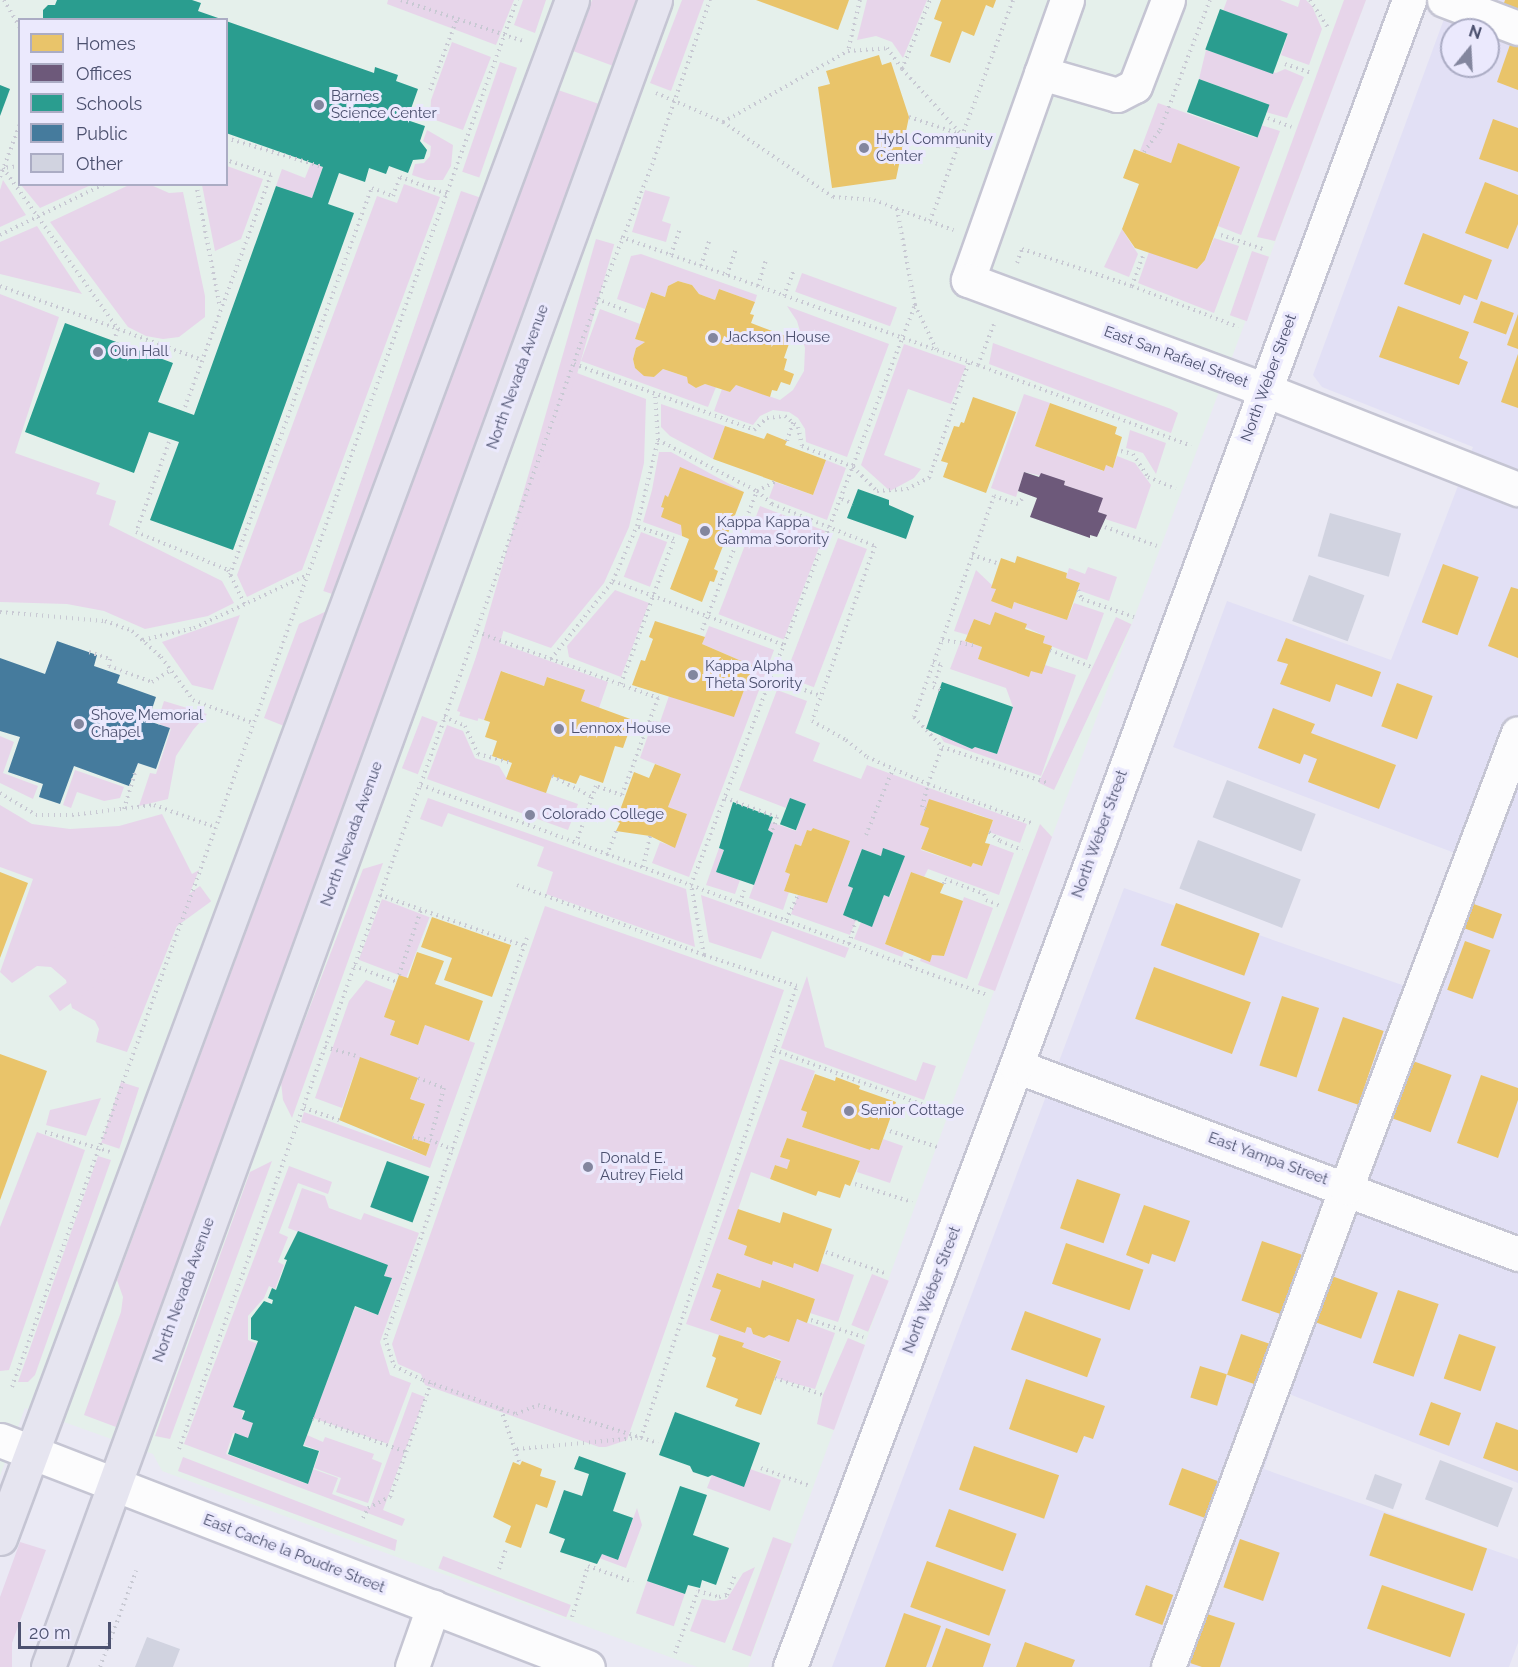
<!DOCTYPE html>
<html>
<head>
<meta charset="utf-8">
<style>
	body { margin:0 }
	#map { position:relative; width:1518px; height:1667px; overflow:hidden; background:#eae9f4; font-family:Raleway,sans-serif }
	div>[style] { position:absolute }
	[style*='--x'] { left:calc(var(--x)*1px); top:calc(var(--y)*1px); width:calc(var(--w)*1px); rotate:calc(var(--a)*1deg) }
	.residential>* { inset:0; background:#e2e0f5 }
	.education>* { inset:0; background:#e5f0eb }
	.green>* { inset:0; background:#e7d5ea; transform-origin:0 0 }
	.homes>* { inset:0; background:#e9c46a; transform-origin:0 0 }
	.offices>* { inset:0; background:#6d597a }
	.schools>* { inset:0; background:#2a9d8f; transform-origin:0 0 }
	.public>* { inset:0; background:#457b9d }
	.building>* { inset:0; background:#d1d3e0; transform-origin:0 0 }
	.path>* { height:4px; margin-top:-2px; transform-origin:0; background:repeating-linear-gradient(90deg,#c8c9d3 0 1.5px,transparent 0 6px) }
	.roads { filter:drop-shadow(2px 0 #c5c5d3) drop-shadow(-2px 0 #c5c5d3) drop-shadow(0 2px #c5c5d3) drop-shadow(0 -2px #c5c5d3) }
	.minor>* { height:33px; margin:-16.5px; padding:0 16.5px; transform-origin:16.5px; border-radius:16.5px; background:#fcfcfd }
	.major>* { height:33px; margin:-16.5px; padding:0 16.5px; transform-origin:16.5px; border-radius:16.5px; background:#e6e5f0 }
	.dots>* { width:16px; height:16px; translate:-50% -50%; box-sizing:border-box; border:3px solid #ebe9fd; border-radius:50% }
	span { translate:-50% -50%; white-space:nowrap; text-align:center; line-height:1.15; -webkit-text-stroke:6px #ebe9fd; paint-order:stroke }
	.poi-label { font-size:15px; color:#4c516f }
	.left { translate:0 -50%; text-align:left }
	.street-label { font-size:15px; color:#4c516f }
	.legend { position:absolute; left:18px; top:18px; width:210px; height:168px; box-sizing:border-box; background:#ebe9fd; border:2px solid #abacc4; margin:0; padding:8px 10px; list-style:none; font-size:18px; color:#4c516f }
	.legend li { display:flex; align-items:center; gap:12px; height:30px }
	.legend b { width:30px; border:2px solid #abacc4 }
	.north { position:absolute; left:1440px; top:18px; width:60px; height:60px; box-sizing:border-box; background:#ebe9fd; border:2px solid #abacc4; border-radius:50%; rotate:18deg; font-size:16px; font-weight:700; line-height:24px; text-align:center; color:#4c516f }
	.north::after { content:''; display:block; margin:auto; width:21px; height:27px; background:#83869e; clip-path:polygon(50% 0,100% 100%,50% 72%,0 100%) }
	.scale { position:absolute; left:18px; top:1622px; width:93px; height:27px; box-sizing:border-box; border:3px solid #4c516f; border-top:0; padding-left:8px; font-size:18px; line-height:21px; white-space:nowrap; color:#4c516f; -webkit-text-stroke:4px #ebe9fd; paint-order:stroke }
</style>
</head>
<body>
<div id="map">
	<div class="residential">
		<div style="clip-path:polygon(evenodd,1451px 0,1518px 0,1518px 1483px,1289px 1394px,1264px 1469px,1518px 1559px,1518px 1643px,1509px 1667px,832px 1667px,1124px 888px,1428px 994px,1476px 861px,1173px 747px,1227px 601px,1391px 660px,1473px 447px,1322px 387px,1313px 375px,1451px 0,1452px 30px,1488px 30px,1488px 66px,1452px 66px,1452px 30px)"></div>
	</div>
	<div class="education">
		<div style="clip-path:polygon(evenodd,0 0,1366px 0,961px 1079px,748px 1667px,697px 1667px,162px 1471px,153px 1454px,25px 1408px,0 1476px,0 0,20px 20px,226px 20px,226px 184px,20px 184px,20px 20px)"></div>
	</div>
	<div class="green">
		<div style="clip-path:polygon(388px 0,514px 0,496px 45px,387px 4px)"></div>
		<div style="clip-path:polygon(523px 0,546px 0,535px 33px,514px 25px)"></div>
		<div style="clip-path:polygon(592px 0,640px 0,616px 67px,573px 51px)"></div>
		<div style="clip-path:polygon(682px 0,704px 0,671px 91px,650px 83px)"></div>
		<div style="clip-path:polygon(867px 0,927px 0,903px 58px,892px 42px,876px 36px,857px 40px)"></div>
		<div style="clip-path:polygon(1227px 0,1280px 0,1298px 7px,1300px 0,1306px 0,1312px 6px,1322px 29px,1309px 65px,1281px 55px,1288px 34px,1223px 11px)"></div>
		<div style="clip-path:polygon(1344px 0,1366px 0,1275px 241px,1257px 237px)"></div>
		<div style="clip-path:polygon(452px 42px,491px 57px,463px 130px,430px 118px,431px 100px)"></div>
		<div style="clip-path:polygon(1206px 50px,1276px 73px,1285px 69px,1304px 77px,1287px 118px,1266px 112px,1268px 104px,1199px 79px)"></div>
		<div style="left:500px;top:62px;width:18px;height:116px;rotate:19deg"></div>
		<div style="clip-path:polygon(558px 90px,602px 105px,116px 1427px,84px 1415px,121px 1312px,123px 1297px,117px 1280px)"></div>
		<div style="clip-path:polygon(1158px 103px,1256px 138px,1261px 125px,1280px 131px,1241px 235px,1218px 226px,1240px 167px,1179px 144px,1171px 163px,1140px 151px)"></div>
		<div style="clip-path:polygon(427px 130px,453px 145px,451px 166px,443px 180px,427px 180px,412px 175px,415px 164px,424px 163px,430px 156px,431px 146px,423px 141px)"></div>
		<div style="clip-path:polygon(311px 163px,323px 167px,312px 198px,276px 186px,282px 169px,305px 178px)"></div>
		<div style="clip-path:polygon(227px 166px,263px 179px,241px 239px,215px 251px,202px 185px,226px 184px)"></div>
		<div style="clip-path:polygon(3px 180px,26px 215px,0 227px,0 190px)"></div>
		<div style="clip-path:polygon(404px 184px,440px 197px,302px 570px,247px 597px,237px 575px,377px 196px,397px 203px)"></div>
		<div style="clip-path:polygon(21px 185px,91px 185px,40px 208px)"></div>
		<div style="clip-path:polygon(129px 185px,151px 185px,169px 193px,183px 192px,205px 296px,205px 317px,179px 337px,163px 339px,146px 336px,128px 327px,50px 222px)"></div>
		<div style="clip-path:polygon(645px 190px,670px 197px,662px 221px,671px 224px,666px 242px,632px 232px)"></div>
		<div style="left:461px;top:191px;width:21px;height:423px;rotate:19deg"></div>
		<div style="clip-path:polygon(37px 226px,82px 294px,0 274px,0 242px)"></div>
		<div style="clip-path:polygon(1122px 229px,1138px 254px,1129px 277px,1104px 267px)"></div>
		<div style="clip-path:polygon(1214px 238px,1239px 246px,1214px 313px,1138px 283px,1149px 252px,1197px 269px,1205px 260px)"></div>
		<div style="left:596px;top:239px;width:19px;height:496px;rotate:16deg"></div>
		<div style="left:1252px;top:251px;width:18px;height:68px;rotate:19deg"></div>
		<div style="clip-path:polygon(641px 254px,757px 295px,755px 302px,719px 289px,715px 300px,699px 294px,692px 285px,678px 281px,668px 286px,665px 297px,651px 292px,645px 309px,617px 299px,631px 256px)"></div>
		<div style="left:802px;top:273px;width:101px;height:20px;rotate:20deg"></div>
		<div style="clip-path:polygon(0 294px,59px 317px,15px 453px,100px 483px,96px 494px,116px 501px,109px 525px,222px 581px,234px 603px,208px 616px,145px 629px,104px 611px,67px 604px,0 602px)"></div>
		<div style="clip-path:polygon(787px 306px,889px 344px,847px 457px,806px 442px,805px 429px,798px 418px,789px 412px,773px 410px,760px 416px,753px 425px,714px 411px,722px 389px,730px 392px,736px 385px,780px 400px,793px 390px,804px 371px,805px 348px,797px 321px)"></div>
		<div style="clip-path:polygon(600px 309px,640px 324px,635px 339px,645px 342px,636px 348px,633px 359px,635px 368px,644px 375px,654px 377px,663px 369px,687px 377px,689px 383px,696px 388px,705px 384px,716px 387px,708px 407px,581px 361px)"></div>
		<div style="clip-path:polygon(993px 343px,1171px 409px,1178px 413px,1171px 433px,989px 364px)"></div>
		<div style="clip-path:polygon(904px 344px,966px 366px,951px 404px,908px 389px,884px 455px,921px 469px,914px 478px,890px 491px,861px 465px)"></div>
		<div style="clip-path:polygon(577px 373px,646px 399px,644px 463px,629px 527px,604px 583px,551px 648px,487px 625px)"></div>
		<div style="clip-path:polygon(1024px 394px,1050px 403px,1035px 446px,1103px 471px,1106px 465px,1113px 468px,1117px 456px,1135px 463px,1151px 485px,1136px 529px,1105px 519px,1106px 515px,1098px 512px,1102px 498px,1064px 485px,1065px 481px,1024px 472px,1016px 497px,991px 488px)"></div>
		<div style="clip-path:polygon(661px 404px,725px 426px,713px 459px,670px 436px,661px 427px)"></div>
		<div style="clip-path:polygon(1130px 430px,1166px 443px,1156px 474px,1143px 453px,1126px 448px)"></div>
		<div style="clip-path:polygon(659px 452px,671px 452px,744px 492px,680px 468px,668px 497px,665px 496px,661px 506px,681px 525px,682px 536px,643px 522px,652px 490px)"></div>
		<div style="clip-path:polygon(826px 460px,846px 468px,827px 520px,769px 498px,775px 482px,813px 495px)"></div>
		<div style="left:760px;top:506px;width:70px;height:116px;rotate:21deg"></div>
		<div style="left:641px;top:532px;width:28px;height:48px;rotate:21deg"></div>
		<div style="left:838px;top:538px;width:31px;height:148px;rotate:21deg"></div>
		<div style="clip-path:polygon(1088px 567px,1117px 577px,1109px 601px,1078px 590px,1080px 583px,1066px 578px,1069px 568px,1085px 574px)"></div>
		<div style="clip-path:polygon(976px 570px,996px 589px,991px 601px,1012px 609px,1014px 602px,1067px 620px,1074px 603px,1104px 613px,1087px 660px,1043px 643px,1045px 636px,995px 613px,990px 625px,974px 619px,968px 635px,954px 631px)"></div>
		<div style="clip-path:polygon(615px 590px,649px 603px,621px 677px,569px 657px,567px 646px)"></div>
		<div style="clip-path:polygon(331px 609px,289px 728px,264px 718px,299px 624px)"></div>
		<div style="clip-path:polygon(240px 615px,213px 690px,192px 685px,162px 642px)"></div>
		<div style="left:1116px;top:617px;width:17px;height:183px;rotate:25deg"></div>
		<div style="clip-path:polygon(709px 626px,774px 650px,689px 877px,652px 863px,660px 842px,675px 847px,687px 814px,668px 807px,681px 774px,640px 758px,653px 721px,660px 722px,669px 696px,734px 716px,753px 666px,702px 644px)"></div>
		<div style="clip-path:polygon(483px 637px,608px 682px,599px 708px,581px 701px,584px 690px,548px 677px,544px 686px,502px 671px,484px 720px,457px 711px)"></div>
		<div style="clip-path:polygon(961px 640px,982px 647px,978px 659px,1029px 676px,1031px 671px,1045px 665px,1076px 675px,1041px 776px,944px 742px,939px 734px,972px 749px,975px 747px,997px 754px,1013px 707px,1006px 688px,950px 669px)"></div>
		<div style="clip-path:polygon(777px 690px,807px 701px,795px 733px,820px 743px,813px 761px,861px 779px,867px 765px,1027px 824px,1020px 843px,989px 832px,993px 820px,974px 813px,920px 825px,929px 828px,921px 850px,971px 867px,973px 863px,982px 866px,990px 844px,1014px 853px,999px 895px,928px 869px,924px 877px,911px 872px,885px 944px,904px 952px,902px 957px,854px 939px,861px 922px,872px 926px,884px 895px,890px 897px,904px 856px,883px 849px,881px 856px,862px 849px,848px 885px,853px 888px,843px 915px,856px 920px,850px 935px,791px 914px,798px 895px,827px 903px,850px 841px,813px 828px,811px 831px,807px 830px,801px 846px,795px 844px,785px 872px,790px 874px,784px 891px,789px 892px,783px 910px,749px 898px,773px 833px,768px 830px,771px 822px,796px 831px,806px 804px,790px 798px,786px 808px,739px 790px)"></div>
		<div style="clip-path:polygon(164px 701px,207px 714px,193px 730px,176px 756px,168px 799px,139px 806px,150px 773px,156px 774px,171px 729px,157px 723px)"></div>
		<div style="left:422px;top:716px;width:17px;height:56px;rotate:21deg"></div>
		<div style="clip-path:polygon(447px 725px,463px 731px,475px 758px,499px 766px,507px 779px,578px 804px,568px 830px,427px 779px)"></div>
		<div style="clip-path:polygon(0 736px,14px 742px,3px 773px,38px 786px,33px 799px,0 783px)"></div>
		<div style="clip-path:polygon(75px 770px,124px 787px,120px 798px,104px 801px,77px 792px,71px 808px,63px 805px)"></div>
		<div style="clip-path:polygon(428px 798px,686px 889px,695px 947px,546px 894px,553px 872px,537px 866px,544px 847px,448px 813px,442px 827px,420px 819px)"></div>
		<div style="clip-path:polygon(0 805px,32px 824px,70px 829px,119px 826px,162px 814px,192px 874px,199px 870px,127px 1052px,96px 1042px,99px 1029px,95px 1021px,72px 1008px,66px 980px,51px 967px,37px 966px,12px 983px,0 972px,33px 879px,0 867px)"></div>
		<div style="clip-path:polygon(1040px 824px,1052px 837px,995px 991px,978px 985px)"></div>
		<div style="clip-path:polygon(719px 848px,724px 850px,716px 872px,740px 880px,735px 894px,706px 885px)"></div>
		<div style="clip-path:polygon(383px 863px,292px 1118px,283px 1100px,281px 1082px,363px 869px)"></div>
		<div style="left:200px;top:886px;width:19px;height:187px;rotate:54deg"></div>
		<div style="clip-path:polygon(701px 895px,849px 948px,845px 958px,772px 931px,761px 959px,709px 942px)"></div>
		<div style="clip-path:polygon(964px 897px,993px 908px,967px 979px,920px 961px,921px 958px,930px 961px,932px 955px,944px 956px)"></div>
		<div style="left:382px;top:899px;width:51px;height:65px;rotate:21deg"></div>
		<div style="clip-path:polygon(545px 906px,784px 990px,627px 1440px,606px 1447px,599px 1447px,425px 1385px,421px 1374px,398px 1364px,392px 1344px)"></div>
		<div style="clip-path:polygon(807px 976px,825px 1047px,916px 1081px,923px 1062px,936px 1066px,924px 1100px,781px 1048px)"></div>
		<div style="clip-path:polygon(366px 980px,394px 991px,385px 1017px,395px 1021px,390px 1035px,418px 1045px,425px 1025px,475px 1043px,430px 1168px,301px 1122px,304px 1112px,426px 1156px,430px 1144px,412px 1138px,425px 1104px,410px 1099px,418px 1079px,360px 1057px,342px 1108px,315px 1098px,349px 1001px)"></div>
		<div style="clip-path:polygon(780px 1059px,815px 1071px,802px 1110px,807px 1112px,802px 1127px,870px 1150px,871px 1148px,879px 1150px,883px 1139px,903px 1146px,890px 1183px,857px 1172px,860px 1161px,787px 1138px,780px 1157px,790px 1160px,787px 1169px,775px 1165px,770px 1179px,751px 1172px,728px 1239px,747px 1246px,744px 1255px,772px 1265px,773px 1261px,792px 1268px,794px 1263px,818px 1271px,821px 1263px,854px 1275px,838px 1322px,810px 1313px,815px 1299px,763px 1280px,760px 1288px,718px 1273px,721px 1290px,710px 1320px,745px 1333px,747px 1327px,751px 1328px,753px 1334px,764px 1338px,797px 1319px,835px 1333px,815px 1389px,775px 1378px,781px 1360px,742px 1347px,743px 1343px,686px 1324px)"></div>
		<div style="left:121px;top:1082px;width:19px;height:64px;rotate:18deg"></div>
		<div style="clip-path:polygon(101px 1098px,86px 1136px,46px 1125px,50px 1110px)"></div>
		<div style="clip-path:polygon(37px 1132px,85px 1150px,9px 1370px,0 1371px,0 1227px)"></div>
		<div style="clip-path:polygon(98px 1156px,111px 1160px,35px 1375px,28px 1382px,18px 1382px)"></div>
		<div style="clip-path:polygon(272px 1161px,170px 1439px,155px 1436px,250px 1172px)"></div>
		<div style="clip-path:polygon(289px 1166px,332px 1182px,328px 1194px,298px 1183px,279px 1233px,288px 1237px,278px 1262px,284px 1265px,275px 1289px,269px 1286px,264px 1298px,248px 1316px,248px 1340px,258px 1344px,235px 1407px,243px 1411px,242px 1417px,254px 1422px,248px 1439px,233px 1433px,226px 1454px,307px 1484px,313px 1469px,338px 1478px,332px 1494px,370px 1508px,412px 1392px,425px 1397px,383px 1510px,405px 1519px,402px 1526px,184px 1444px)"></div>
		<div style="clip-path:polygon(302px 1188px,325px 1196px,329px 1208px,361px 1220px,364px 1213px,419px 1233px,380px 1342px,390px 1375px,411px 1383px,388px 1444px,313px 1418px,355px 1307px,378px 1315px,392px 1279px,384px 1276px,388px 1265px,288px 1228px)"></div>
		<div style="left:872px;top:1274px;width:18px;height:55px;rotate:22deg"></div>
		<div style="clip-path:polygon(848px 1338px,865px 1345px,834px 1430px,817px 1424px,823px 1395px)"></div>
		<div style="clip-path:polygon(307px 1435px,323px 1442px,325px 1437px,374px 1454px,372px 1459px,382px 1463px,368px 1503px,336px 1492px,341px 1478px,314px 1468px,320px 1451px,304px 1445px)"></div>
		<div style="clip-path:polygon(183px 1457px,397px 1540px,395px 1551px,178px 1471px)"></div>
		<div style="clip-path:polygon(750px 1469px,781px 1480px,770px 1511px,707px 1488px,712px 1475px)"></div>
		<div style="clip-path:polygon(637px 1508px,642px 1525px,626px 1568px,599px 1558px,602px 1554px,618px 1560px)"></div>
		<div style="left:773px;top:1537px;width:20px;height:120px;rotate:20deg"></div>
		<div style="clip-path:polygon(20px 1542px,46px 1550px,12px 1643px,12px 1667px,0 1667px,0 1597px)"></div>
		<div style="left:443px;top:1556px;width:137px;height:13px;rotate:21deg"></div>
		<div style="clip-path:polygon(755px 1567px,725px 1643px,690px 1631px,702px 1599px,714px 1601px,727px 1599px,743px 1573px)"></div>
		<div style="left:647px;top:1581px;width:40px;height:34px;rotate:19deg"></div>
	</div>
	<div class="homes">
		<div style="clip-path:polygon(756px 0,849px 0,838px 30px)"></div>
		<div style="clip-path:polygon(941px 0,996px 0,993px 8px,986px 5px,974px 36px,962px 31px,950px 63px,930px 56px,942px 22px,934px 19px)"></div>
		<div style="clip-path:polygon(1505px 0,1518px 0,1518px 11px,1503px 6px)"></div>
		<div style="clip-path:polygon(1512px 39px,1518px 41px,1518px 90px,1497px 82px)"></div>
		<div style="clip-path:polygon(879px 55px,882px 65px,891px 62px,909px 117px,896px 179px,832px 188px,818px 87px,830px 84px,826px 71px)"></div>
		<div style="clip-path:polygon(1493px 119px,1518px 128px,1518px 172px,1479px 159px)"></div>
		<div style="clip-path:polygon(1178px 143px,1240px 167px,1205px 260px,1197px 269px,1135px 248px,1122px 229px,1139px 184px,1123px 178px,1134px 149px,1171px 163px)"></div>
		<div style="clip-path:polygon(1485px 182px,1518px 195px,1518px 224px,1508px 249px,1465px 233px)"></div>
		<div style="clip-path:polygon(1423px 233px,1492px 260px,1477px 300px,1464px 295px,1460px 305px,1404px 284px)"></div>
		<div style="clip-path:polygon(678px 281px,692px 285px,699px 294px,715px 300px,719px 289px,755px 302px,750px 314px,754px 315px,751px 323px,791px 338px,784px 358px,787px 359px,784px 370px,794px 374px,790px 385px,781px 382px,777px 391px,772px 390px,770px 397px,736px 385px,730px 392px,705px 384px,696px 388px,688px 383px,687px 377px,663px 369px,654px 377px,644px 376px,635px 368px,633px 359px,636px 348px,645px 342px,635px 339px,651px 292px,665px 297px,668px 286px)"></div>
		<div style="left:1481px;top:301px;width:35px;height:23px;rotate:20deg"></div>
		<div style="clip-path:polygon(1398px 306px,1469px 332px,1459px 358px,1468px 362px,1459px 385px,1379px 357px)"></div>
		<div style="clip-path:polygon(1518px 314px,1518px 349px,1507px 345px)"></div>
		<div style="clip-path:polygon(1518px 354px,1518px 408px,1501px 402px)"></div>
		<div style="clip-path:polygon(973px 397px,1016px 412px,986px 493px,943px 477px,948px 463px,941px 461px,954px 426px,959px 427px,961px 422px,964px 423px)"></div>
		<div style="clip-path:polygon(1050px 403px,1117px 427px,1115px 434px,1122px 437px,1113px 468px,1106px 465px,1104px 471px,1035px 446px)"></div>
		<div style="clip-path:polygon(725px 426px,764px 439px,767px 433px,787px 441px,785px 445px,826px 460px,813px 495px,713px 459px)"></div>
		<div style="clip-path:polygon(680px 467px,744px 492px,714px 569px,718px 571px,714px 582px,710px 581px,702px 602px,670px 589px,689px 539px,682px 536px,681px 525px,661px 517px,664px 508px,661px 507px,665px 495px,668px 497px)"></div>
		<div style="clip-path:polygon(1017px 556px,1067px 573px,1066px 578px,1080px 583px,1067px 620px,1014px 602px,1012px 609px,991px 601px,996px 589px,991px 588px,1001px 558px,1015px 563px)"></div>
		<div style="left:1443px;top:564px;width:38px;height:62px;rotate:20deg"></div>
		<div style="clip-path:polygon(1511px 587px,1518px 589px,1518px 658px,1488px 646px)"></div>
		<div style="clip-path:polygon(995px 612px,1027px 624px,1025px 629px,1045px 636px,1043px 643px,1052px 646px,1042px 674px,1031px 671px,1029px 677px,978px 659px,982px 647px,965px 641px,974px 619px,990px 625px)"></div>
		<div style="clip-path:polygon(655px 621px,705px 637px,702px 644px,753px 666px,734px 717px,632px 685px,641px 660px,645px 661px,653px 639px,649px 637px)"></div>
		<div style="clip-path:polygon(1286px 638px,1381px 672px,1372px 697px,1336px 684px,1330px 702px,1280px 684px,1288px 664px,1277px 661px)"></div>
		<div style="clip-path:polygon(501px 671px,544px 686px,547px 677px,585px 690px,581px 701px,633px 720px,623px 748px,615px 746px,603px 783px,580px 775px,576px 784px,552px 776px,546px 793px,506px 779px,512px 763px,492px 756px,497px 741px,485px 737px,490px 722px,484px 720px)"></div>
		<div style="left:1397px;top:683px;width:38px;height:46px;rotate:20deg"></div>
		<div style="clip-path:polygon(1273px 708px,1315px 724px,1311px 733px,1396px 765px,1379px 809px,1308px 782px,1317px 759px,1304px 754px,1300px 764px,1258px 748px)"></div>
		<div style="clip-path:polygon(655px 764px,681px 774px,668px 807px,687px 814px,675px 848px,650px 836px,616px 831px,620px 823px,616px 821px,634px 772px,649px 778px)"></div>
		<div style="clip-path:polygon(929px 799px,993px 820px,985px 843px,990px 844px,982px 866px,973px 863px,971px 867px,921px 849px,929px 828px,920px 825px)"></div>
		<div style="clip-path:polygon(813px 828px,850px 841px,827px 903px,784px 891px,790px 874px,785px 872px,795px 844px,801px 846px,807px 830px,811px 831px)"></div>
		<div style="clip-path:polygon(0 872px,28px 883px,0 958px)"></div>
		<div style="clip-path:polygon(911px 872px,944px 884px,940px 893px,963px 901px,944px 956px,932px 955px,930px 962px,885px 944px)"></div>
		<div style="left:1176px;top:903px;width:89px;height:45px;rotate:20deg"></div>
		<div style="left:1471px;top:903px;width:33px;height:26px;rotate:20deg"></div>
		<div style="clip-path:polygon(432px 917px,511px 945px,492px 997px,444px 980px,452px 958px,421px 947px)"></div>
		<div style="left:1465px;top:941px;width:27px;height:52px;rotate:20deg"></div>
		<div style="clip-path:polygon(417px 952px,444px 961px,435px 984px,483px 1001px,469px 1041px,425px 1025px,418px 1045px,390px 1035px,395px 1021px,384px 1017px,399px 975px,408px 978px)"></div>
		<div style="left:1154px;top:967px;width:103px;height:55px;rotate:20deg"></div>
		<div style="left:1282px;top:996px;width:39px;height:73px;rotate:18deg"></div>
		<div style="left:1343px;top:1017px;width:43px;height:78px;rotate:19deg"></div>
		<div style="clip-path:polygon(0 1054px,47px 1071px,0 1200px)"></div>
		<div style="clip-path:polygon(360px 1057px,418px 1078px,410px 1099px,425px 1104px,412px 1138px,430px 1144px,426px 1156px,339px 1120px)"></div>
		<div style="left:1413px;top:1061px;width:41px;height:61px;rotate:20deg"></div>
		<div style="clip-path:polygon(815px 1074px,835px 1081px,836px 1077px,860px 1086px,859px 1089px,896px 1102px,879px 1150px,871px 1148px,870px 1150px,802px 1127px,807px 1112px,801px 1110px)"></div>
		<div style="clip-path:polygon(1481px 1075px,1518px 1088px,1518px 1100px,1498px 1158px,1457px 1143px)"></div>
		<div style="clip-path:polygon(787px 1138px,860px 1161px,850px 1186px,845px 1184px,840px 1198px,818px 1191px,816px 1196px,770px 1179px,775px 1165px,787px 1169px,790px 1160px,780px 1157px)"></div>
		<div style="left:1077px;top:1179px;width:46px;height:52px;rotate:19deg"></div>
		<div style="clip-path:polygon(1144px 1205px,1190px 1221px,1175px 1262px,1152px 1254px,1149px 1264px,1126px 1255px)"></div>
		<div style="clip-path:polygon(738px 1209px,780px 1223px,783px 1212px,832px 1229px,818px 1272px,794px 1263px,793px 1268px,773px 1261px,772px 1265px,744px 1255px,747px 1246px,728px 1239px)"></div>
		<div style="left:1262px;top:1241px;width:42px;height:63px;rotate:19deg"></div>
		<div style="left:1066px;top:1243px;width:82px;height:43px;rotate:19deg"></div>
		<div style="clip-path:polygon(717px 1273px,760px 1288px,762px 1280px,815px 1299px,807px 1323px,797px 1319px,789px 1342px,769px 1335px,764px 1338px,753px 1334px,751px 1328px,747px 1327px,745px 1333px,710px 1320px,721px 1290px,712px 1287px)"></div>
		<div style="left:1329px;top:1275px;width:52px;height:49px;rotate:20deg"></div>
		<div style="left:1398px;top:1290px;width:43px;height:77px;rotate:19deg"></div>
		<div style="left:1025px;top:1311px;width:81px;height:41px;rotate:20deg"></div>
		<div style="left:1241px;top:1334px;width:31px;height:43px;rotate:19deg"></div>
		<div style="left:1459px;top:1334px;width:39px;height:47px;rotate:19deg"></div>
		<div style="clip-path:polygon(719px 1335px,744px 1343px,742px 1347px,781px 1361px,761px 1415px,735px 1406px,738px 1399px,706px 1387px,716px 1358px,712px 1356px)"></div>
		<div style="left:1200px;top:1366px;width:28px;height:33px;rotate:17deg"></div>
		<div style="clip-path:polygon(1026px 1379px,1105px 1406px,1093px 1439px,1084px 1436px,1077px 1453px,1009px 1429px)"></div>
		<div style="left:1431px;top:1402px;width:32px;height:35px;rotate:20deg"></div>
		<div style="clip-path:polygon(1496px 1422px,1518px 1430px,1518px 1471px,1483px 1458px)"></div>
		<div style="left:974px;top:1446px;width:90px;height:46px;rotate:19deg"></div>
		<div style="clip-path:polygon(522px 1461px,542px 1469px,540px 1476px,556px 1481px,547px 1508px,536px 1504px,521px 1548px,505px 1542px,511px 1526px,493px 1517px,513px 1462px,520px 1465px)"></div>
		<div style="left:1182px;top:1468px;width:38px;height:39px;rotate:20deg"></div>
		<div style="left:949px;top:1509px;width:72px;height:40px;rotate:20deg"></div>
		<div style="left:1384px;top:1513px;width:109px;height:45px;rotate:19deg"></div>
		<div style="left:1240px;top:1539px;width:42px;height:51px;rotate:19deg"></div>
		<div style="left:927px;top:1561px;width:84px;height:49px;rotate:20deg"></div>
		<div style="left:1146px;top:1585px;width:29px;height:32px;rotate:20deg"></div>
		<div style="left:1382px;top:1585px;width:88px;height:46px;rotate:19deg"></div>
		<div style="clip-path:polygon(904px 1613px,941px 1626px,926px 1667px,885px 1667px)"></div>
		<div style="clip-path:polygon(1204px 1613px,1235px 1623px,1220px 1667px,1202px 1667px,1187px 1662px)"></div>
		<div style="clip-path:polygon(946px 1628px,991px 1644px,983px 1667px,932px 1667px)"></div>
		<div style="clip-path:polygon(1025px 1642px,1075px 1660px,1072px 1667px,1016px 1667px)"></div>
	</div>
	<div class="offices">
		<div style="clip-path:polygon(1024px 472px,1039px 477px,1041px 473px,1065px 481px,1064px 485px,1103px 498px,1098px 512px,1107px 515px,1097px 537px,1090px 535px,1090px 538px,1030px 517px,1037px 498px,1018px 491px)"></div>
	</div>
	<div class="schools">
		<div style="clip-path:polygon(57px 0,192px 0,201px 3px,198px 11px,221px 19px,43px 20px,43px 10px,48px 5px,55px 5px)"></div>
		<div style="left:1220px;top:9px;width:72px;height:43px;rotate:20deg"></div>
		<div style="clip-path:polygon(226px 21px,374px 73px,375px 67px,398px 75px,396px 81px,418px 89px,407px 120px,425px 126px,420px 141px,427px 150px,424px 159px,413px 160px,408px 173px,389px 166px,386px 174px,369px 168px,365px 182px,339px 173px,328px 204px,354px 213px,233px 550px,150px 520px,179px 442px,149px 432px,134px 473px,25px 432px,65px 323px,173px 363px,158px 402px,194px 415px,276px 186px,312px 198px,323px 167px,226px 133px)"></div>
		<div style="left:1199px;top:79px;width:75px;height:35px;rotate:20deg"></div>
		<div style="clip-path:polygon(0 85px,10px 89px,0 116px)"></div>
		<div style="clip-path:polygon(858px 489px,889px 500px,889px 505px,914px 516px,906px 539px,847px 518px)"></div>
		<div style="clip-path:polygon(942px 682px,1013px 707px,997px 754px,975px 747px,972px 749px,926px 729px)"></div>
		<div style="left:790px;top:798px;width:17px;height:28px;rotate:21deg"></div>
		<div style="clip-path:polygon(733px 802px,773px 817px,768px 830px,773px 833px,754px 885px,716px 872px,724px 850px,719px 848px)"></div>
		<div style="clip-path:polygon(883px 848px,905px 856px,889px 897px,884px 895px,872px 927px,843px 915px,853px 888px,848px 886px,862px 849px,881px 856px)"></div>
		<div style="left:387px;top:1161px;width:45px;height:49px;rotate:20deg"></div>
		<div style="clip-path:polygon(298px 1231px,388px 1265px,384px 1276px,392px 1278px,378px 1315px,355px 1306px,303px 1446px,319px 1451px,308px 1484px,228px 1454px,235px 1433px,248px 1438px,253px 1423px,242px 1419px,245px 1411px,233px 1407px,258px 1341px,251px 1339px,251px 1318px,264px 1301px,272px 1304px,273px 1300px,268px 1298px,272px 1288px,276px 1290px,287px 1260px,284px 1259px)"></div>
		<div style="clip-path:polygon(675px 1412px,760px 1443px,744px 1487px,712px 1475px,708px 1477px,693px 1472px,690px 1466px,659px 1455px)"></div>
		<div style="clip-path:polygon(579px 1456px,626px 1473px,613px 1511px,633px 1518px,618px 1560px,602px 1554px,597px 1564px,560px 1552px,565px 1539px,549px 1533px,564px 1490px,582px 1496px,589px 1474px,574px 1469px)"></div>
		<div style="clip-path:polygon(680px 1486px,707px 1495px,693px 1535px,729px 1548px,716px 1585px,702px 1580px,700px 1588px,688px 1585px,685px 1594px,647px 1581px)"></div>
	</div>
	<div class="public">
		<div style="clip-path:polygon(57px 641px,97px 655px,94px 666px,120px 675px,117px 683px,156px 697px,148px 721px,170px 728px,156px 769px,138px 763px,129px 786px,74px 766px,60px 804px,39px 797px,43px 784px,8px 772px,20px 737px,0 731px,0 658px,45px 674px)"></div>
	</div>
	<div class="building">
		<div style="left:1330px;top:513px;width:74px;height:45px;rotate:16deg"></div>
		<div style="left:1309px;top:575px;width:59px;height:49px;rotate:20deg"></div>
		<div style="left:1227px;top:780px;width:95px;height:40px;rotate:21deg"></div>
		<div style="left:1198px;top:840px;width:110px;height:52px;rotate:21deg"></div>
		<div style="left:1440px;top:1460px;width:78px;height:42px;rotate:21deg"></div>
		<div style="left:1375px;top:1474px;width:29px;height:27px;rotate:20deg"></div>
		<div style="clip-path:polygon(147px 1637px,180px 1649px,173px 1667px,135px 1667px)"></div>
	</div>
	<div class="path">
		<div style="--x:4;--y:0;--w:32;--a:60"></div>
		<div style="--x:401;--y:0;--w:129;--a:18.6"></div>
		<div style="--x:860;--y:0;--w:52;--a:103.2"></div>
		<div style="--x:848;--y:51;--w:39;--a:-4"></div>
		<div style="--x:887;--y:48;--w:26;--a:54"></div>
		<div style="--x:902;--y:69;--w:74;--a:-67.9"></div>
		<div style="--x:1310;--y:0;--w:33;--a:57"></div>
		<div style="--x:1285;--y:64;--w:28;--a:19"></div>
		<div style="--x:902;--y:69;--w:88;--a:47.8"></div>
		<div style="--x:430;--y:90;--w:76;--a:-69.2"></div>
		<div style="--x:656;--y:93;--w:73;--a:23.4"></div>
		<div style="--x:723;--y:122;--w:133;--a:34.3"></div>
		<div style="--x:833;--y:197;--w:41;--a:4.2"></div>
		<div style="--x:874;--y:200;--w:85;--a:20.8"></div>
		<div style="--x:909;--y:117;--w:54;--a:18.4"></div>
		<div style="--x:1268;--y:118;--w:25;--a:21"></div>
		<div style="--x:723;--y:122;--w:144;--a:-29.6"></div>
		<div style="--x:226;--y:138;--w:101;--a:16.6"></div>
		<div style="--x:1144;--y:152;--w:27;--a:-54"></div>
		<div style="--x:1160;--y:130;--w:139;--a:-69"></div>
		<div style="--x:20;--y:166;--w:17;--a:173"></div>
		<div style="--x:3;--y:168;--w:198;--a:54.5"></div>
		<div style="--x:118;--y:329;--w:90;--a:20.3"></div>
		<div style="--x:0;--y:177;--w:57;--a:-69.3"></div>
		<div style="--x:196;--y:184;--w:125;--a:79"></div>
		<div style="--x:897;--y:209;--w:98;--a:79.4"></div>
		<div style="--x:915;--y:305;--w:49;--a:64.5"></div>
		<div style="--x:930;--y:221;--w:236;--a:-69.4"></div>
		<div style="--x:0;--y:235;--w:116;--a:-26.1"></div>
		<div style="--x:1221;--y:235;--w:47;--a:18.4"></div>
		<div style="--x:621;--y:237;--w:379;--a:19.7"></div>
		<div style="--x:978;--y:365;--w:228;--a:20.8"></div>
		<div style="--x:671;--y:255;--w:28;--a:-71"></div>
		<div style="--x:1017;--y:263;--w:15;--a:-70"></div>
		<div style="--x:1022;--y:249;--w:116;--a:18.6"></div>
		<div style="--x:1132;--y:286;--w:114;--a:21.1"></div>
		<div style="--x:701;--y:266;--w:26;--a:-72"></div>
		<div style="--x:727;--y:275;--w:28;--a:-71"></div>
		<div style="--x:0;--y:286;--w:126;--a:20"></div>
		<div style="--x:118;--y:329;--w:9;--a:111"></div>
		<div style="--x:758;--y:286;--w:27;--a:-73"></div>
		<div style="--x:1132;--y:286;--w:33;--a:-70"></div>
		<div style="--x:784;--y:296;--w:26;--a:-69"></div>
		<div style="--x:597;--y:299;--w:35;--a:22"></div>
		<div style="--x:574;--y:364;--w:192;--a:20.1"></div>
		<div style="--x:754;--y:430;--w:18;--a:-43"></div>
		<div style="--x:767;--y:418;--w:18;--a:-6"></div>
		<div style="--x:785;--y:416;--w:17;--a:40"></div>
		<div style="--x:798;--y:427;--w:19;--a:78"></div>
		<div style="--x:802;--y:446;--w:55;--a:22.4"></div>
		<div style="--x:853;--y:467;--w:34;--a:45"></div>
		<div style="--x:877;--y:491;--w:30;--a:-4"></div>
		<div style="--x:907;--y:489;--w:25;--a:-27"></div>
		<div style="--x:929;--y:478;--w:123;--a:-71"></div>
		<div style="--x:978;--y:365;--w:44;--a:-68.7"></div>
		<div style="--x:185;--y:407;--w:247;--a:-69.7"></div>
		<div style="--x:271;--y:175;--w:47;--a:-161.6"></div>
		<div style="--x:658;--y:440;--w:111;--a:27.3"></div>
		<div style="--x:757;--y:491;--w:20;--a:41"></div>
		<div style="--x:772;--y:504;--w:111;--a:22.2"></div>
		<div style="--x:875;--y:546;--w:186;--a:109.8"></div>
		<div style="--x:812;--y:721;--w:39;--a:29"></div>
		<div style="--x:846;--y:740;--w:27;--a:39"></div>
		<div style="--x:867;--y:757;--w:67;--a:23.9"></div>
		<div style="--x:928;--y:784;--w:40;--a:-69"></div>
		<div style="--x:787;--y:441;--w:20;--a:-72"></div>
		<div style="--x:169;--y:442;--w:96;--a:110.1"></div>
		<div style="--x:136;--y:532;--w:100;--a:22.4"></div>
		<div style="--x:228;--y:570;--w:39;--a:64"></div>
		<div style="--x:1121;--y:451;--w:12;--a:14"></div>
		<div style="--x:1133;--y:454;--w:27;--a:57"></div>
		<div style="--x:1148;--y:477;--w:30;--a:23"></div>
		<div style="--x:842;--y:499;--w:12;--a:24"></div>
		<div style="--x:1022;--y:499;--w:6;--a:129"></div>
		<div style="--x:1018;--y:504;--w:25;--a:-162"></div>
		<div style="--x:994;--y:496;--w:235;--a:109.9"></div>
		<div style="--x:914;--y:717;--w:41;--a:47"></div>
		<div style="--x:942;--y:747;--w:112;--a:18.8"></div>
		<div style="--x:1105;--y:527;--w:55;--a:20.1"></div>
		<div style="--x:972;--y:555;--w:29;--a:18"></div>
		<div style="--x:230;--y:575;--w:412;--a:-69.9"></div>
		<div style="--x:372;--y:188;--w:22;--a:21"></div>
		<div style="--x:393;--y:196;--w:20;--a:-70"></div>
		<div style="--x:400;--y:177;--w:50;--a:19.9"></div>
		<div style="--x:613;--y:581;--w:183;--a:20.5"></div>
		<div style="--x:1078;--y:590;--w:10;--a:66"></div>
		<div style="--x:1082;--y:599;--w:55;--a:19.1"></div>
		<div style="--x:0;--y:612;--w:105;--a:4.9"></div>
		<div style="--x:105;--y:621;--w:29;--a:20"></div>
		<div style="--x:132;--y:631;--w:39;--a:42"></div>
		<div style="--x:161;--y:657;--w:54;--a:53.3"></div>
		<div style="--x:193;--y:700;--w:64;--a:21"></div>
		<div style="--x:702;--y:630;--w:149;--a:-68.4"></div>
		<div style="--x:757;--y:491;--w:20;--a:-27"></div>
		<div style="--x:477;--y:632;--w:193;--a:20"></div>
		<div style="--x:658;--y:698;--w:103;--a:110.4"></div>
		<div style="--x:622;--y:795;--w:28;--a:-161"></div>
		<div style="--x:596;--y:786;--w:60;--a:109.3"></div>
		<div style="--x:143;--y:640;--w:52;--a:-13.2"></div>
		<div style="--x:194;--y:628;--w:125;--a:-25.1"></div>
		<div style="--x:942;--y:640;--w:32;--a:9"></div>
		<div style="--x:1050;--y:650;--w:44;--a:22.5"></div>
		<div style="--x:89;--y:652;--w:22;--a:18"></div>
		<div style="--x:110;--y:659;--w:7;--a:98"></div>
		<div style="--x:109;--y:666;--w:46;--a:20.4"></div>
		<div style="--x:152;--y:682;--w:22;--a:-32"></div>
		<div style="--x:551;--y:659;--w:100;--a:-51.5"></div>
		<div style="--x:613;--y:581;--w:60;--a:-66.4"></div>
		<div style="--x:637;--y:526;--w:89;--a:-76.3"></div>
		<div style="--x:658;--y:440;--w:45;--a:-93.8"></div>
		<div style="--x:933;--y:662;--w:9;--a:21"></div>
		<div style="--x:941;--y:665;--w:23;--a:110"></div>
		<div style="--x:933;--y:687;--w:8;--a:23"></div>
		<div style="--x:771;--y:678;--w:53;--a:19.8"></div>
		<div style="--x:621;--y:684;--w:154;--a:-69.9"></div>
		<div style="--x:674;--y:539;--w:39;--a:-161"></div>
		<div style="--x:444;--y:717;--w:23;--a:23"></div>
		<div style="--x:465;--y:726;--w:31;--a:65"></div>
		<div style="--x:478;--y:754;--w:35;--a:15"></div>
		<div style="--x:552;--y:776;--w:45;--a:27.7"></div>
		<div style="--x:421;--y:785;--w:604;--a:20.36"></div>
		<div style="--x:0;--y:793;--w:42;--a:31.4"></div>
		<div style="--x:36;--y:815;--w:36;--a:0"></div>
		<div style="--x:72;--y:815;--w:83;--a:-7"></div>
		<div style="--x:154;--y:805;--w:65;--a:19.8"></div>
		<div style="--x:725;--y:798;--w:55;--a:20.1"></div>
		<div style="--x:777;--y:817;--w:16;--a:108"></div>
		<div style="--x:124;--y:809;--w:39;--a:-73"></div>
		<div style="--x:926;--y:809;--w:4;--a:-153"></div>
		<div style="--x:922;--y:807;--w:24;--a:-75"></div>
		<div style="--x:928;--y:784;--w:111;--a:20.6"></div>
		<div style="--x:989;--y:832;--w:14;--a:39"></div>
		<div style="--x:1000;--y:841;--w:24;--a:22"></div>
		<div style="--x:866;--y:835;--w:71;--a:-67.8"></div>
		<div style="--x:607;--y:855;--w:26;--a:-69"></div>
		<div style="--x:643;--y:867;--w:32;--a:-77"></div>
		<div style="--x:944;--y:884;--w:5;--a:-79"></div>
		<div style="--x:945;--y:879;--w:42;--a:21"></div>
		<div style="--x:984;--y:894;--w:6;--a:72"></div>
		<div style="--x:986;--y:900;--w:16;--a:22"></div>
		<div style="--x:517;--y:885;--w:200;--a:20.5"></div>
		<div style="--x:380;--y:895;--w:153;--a:19.5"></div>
		<div style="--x:740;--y:903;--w:13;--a:-72"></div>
		<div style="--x:786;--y:920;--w:28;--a:-64"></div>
		<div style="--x:527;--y:938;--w:424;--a:109.5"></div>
		<div style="--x:385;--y:1338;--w:29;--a:72"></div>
		<div style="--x:394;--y:1366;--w:32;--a:26"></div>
		<div style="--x:423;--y:1380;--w:99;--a:20.1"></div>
		<div style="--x:516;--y:1414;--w:24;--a:-22"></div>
		<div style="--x:538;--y:1405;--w:126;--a:17.6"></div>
		<div style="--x:849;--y:944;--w:25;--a:-74"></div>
		<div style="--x:354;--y:966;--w:46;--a:20.4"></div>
		<div style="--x:909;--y:966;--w:11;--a:-68"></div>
		<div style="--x:399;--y:975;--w:69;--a:-71.3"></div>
		<div style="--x:325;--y:1047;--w:36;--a:16"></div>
		<div style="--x:774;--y:1050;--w:182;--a:20.2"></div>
		<div style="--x:418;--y:1078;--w:28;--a:21"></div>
		<div style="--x:444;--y:1088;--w:54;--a:105.1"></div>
		<div style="--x:430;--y:1140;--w:25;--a:23"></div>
		<div style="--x:304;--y:1108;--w:37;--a:19"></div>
		<div style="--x:890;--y:1131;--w:50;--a:18.8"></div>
		<div style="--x:45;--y:1132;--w:69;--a:16.9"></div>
		<div style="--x:412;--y:1138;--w:18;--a:6"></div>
		<div style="--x:855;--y:1184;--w:60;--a:17.5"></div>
		<div style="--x:826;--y:1252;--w:65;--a:19.8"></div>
		<div style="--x:811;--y:1320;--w:55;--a:18.1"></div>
		<div style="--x:775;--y:1378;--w:51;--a:19.5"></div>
		<div style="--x:12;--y:1387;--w:1476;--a:-69.99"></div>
		<div style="--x:501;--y:1409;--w:59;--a:71.3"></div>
		<div style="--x:313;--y:1418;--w:99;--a:20.1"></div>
		<div style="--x:641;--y:1438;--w:478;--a:-71"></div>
		<div style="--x:797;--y:986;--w:98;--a:-161.6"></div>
		<div style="--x:704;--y:955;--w:71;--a:-100.5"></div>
		<div style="--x:691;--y:885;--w:622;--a:-68.88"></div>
		<div style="--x:179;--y:1449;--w:1188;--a:-70.03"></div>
		<div style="--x:585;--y:332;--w:180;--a:-68.1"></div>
		<div style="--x:652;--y:165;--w:175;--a:-70.6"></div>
		<div style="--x:517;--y:1449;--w:121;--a:-5.2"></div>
		<div style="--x:761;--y:1468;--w:50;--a:19.9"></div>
		<div style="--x:363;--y:1518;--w:11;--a:-63"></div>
		<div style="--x:368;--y:1508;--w:25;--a:-27"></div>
		<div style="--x:390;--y:1497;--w:121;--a:-70.2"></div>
		<div style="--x:499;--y:1569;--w:21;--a:-71"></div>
		<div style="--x:572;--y:1617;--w:53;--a:-72.6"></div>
		<div style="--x:588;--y:1566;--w:48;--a:19.6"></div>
		<div style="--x:675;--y:1653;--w:66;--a:-69.6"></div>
		<div style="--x:698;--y:1591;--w:22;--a:16"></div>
		<div style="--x:719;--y:1597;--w:8;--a:-14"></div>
		<div style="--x:727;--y:1595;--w:22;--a:-68"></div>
		<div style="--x:100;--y:1667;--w:103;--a:-69.4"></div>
	</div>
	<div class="roads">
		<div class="minor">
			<div style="--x:1067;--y:0;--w:297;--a:109.5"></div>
			<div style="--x:968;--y:280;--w:317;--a:20.3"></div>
			<div style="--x:1265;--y:390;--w:272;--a:21.4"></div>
			<div style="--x:1444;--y:0;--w:79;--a:20.7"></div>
			<div style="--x:1041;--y:73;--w:79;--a:16.1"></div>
			<div style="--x:1117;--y:95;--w:20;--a:-27"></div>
			<div style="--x:1135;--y:86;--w:92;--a:-69"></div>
			<div style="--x:1016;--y:1066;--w:536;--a:20.53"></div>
			<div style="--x:0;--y:1440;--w:630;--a:21.11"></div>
			<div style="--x:412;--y:1667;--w:64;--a:-70.7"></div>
			<div style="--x:790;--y:1667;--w:642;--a:-69.39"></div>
			<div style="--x:1016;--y:1066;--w:1136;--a:-69.76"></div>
			<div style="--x:1168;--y:1667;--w:511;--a:-69.61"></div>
			<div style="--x:1346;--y:1188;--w:486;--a:-69.3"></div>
		</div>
		<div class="major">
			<div style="--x:0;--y:1538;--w:1641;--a:-69.6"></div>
			<div style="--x:48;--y:1667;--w:1774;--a:-69.99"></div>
		</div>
	</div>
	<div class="dots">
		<div style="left:319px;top:105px;background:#83869e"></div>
		<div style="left:864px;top:148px;background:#83869e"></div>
		<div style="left:713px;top:338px;background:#83869e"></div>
		<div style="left:98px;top:352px;background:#83869e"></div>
		<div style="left:705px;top:531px;background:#83869e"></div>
		<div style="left:693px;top:675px;background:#83869e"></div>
		<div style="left:79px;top:724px;background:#83869e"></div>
		<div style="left:559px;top:729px;background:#83869e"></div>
		<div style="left:530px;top:815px;background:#83869e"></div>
		<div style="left:849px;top:1111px;background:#83869e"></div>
		<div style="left:588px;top:1167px;background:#83869e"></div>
	</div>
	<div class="poi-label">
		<span class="left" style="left:331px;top:105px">Barnes<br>Science Center</span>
		<span class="left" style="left:876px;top:148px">Hybl Community<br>Center</span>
		<span class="left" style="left:725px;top:338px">Jackson House</span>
		<span class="left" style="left:110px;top:352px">Olin Hall</span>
		<span class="left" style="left:717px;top:531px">Kappa Kappa<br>Gamma Sorority</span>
		<span class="left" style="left:705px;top:675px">Kappa Alpha<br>Theta Sorority</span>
		<span class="left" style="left:91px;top:724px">Shove Memorial<br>Chapel</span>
		<span class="left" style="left:571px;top:729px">Lennox House</span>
		<span class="left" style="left:542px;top:815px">Colorado College</span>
		<span class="left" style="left:861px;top:1111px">Senior Cottage</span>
		<span class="left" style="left:600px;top:1167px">Donald E.<br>Autrey Field</span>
	</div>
	<div class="street-label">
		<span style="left:1176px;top:357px;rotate:20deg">East San Rafael Street</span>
		<span style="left:518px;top:377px;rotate:-70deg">North Nevada Avenue</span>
		<span style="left:1269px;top:378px;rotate:-70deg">North Weber Street</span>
		<span style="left:352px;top:834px;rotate:-70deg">North Nevada Avenue</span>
		<span style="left:1100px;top:834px;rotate:-70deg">North Weber Street</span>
		<span style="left:1268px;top:1159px;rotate:20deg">East Yampa Street</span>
		<span style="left:184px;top:1290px;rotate:-70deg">North Nevada Avenue</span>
		<span style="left:932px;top:1290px;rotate:-69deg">North Weber Street</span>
		<span style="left:294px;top:1554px;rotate:21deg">East Cache la Poudre Street</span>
	</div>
	<ul class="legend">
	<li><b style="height:16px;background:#e9c46a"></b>Homes</li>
	<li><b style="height:16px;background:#6d597a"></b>Offices</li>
	<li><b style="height:16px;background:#2a9d8f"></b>Schools</li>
	<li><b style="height:16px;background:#457b9d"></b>Public</li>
	<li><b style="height:16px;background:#d1d3e0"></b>Other</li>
	</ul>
	<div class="north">N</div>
	<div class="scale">20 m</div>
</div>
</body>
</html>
